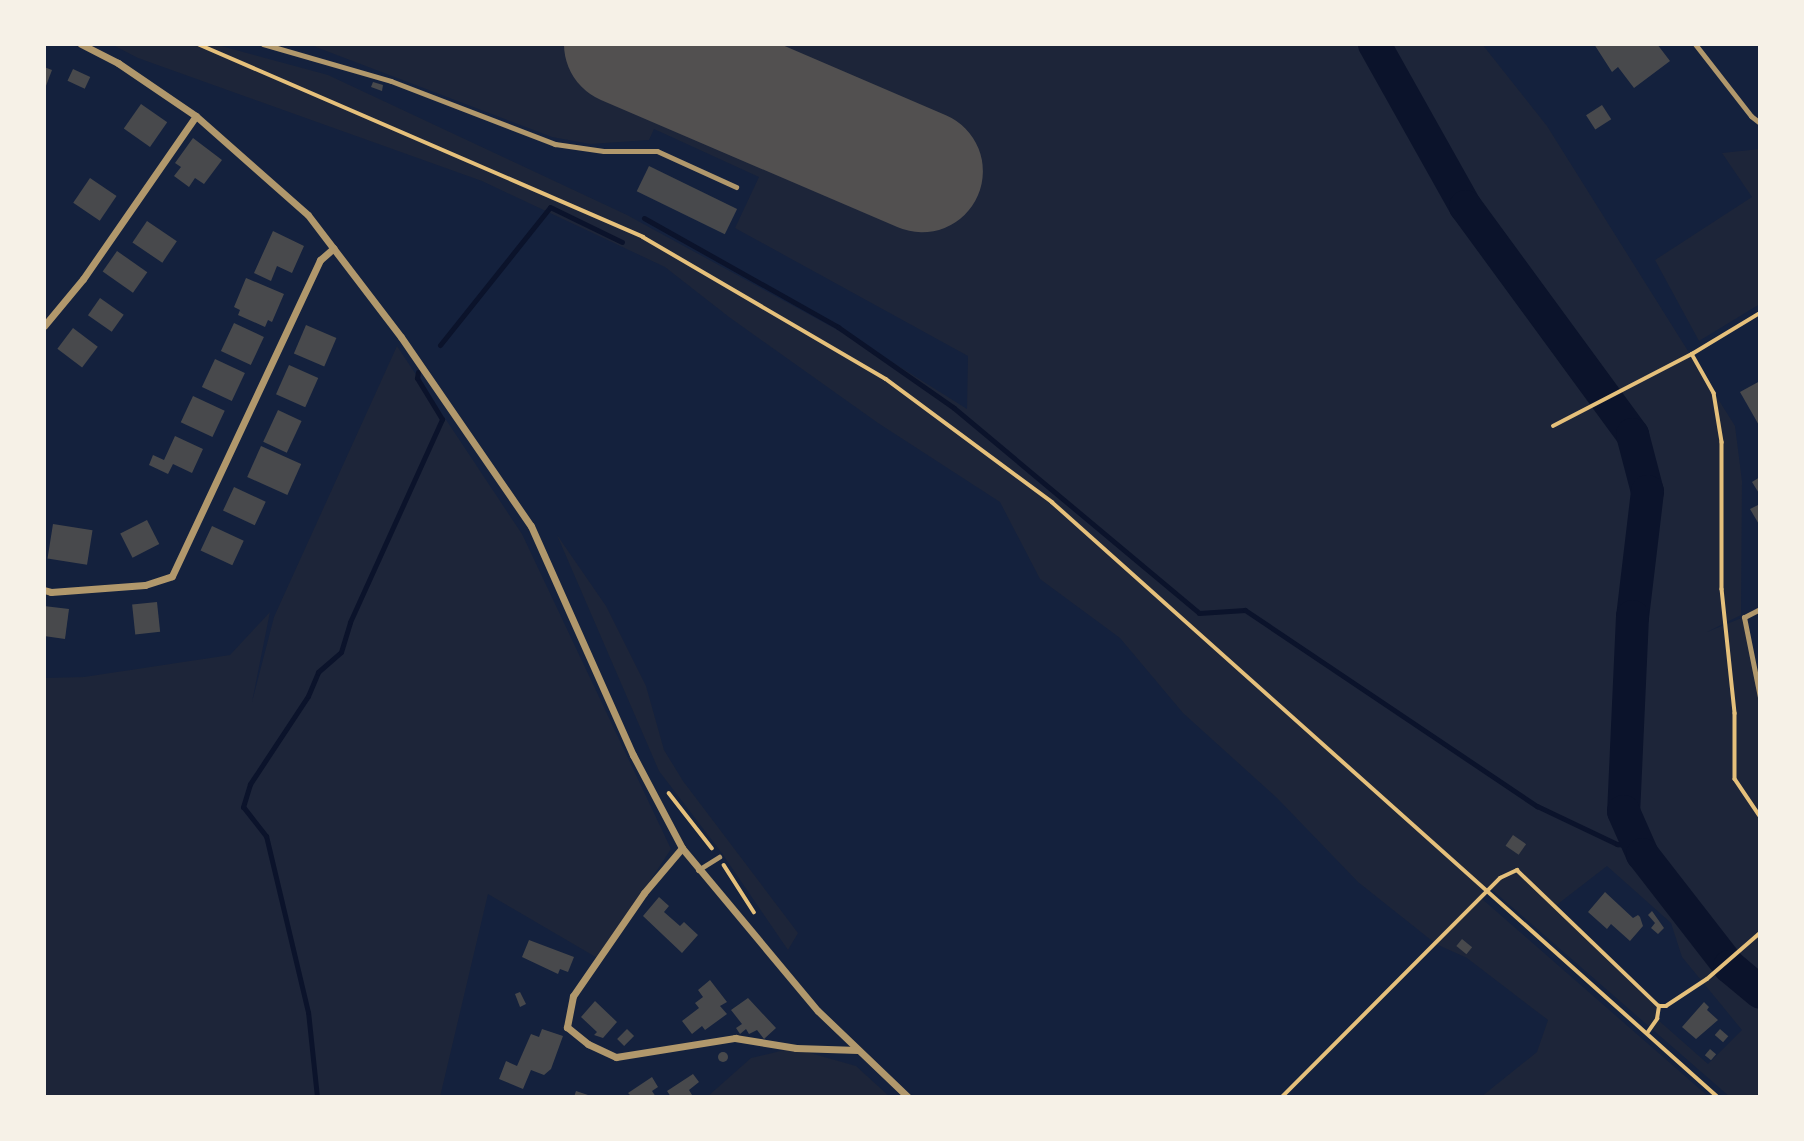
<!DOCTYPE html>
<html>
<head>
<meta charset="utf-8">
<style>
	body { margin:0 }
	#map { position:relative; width:1804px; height:1141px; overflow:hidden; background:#14213d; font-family:"Alegreya Sans",sans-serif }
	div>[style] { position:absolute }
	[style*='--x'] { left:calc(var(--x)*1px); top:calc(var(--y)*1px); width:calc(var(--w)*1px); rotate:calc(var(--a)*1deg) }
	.green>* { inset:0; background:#1d2539 }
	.stream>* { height:5px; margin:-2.5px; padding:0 2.5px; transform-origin:2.5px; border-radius:2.5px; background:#0b132b }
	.river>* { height:33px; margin:-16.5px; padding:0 16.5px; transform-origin:16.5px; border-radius:16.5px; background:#0b132b }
	.runway>* { height:122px; margin:-61px; padding:0 61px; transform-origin:61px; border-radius:61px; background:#525050 }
	.building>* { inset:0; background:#48494c; transform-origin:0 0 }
	.round { border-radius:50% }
	.path>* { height:3.5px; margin:-1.75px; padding:0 1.75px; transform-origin:1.75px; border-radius:1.75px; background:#e5c07b }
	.service>* { height:5px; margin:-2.5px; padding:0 2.5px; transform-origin:2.5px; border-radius:2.5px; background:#b1986c }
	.minor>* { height:7px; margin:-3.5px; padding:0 3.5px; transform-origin:3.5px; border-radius:3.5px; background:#b1986c }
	span { translate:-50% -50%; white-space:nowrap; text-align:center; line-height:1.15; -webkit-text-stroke:7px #f6f1e7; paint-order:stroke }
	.frame { position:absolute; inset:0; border:46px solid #f6f1e7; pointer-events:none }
</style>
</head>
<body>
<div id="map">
	<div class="green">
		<div style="clip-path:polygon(evenodd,111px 44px,214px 44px,328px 75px,627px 215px,865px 345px,967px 409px,968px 356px,735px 228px,759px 177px,654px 129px,649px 140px,590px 144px,552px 137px,308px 44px,1482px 44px,1547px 126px,1735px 426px,1742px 481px,1741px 615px,1707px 632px,1744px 617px,1760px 697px,1760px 1097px,1730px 1097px,1490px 888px,1481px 898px,1709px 1097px,1481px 1097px,1537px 1052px,1548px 1020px,1467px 958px,1436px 944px,1358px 882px,1277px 798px,1183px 713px,1120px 638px,1040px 579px,1000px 502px,878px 423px,729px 317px,665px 267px,482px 181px,138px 58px,111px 44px,1607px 866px,1671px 923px,1682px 957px,1742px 1030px,1708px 1064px,1657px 1019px,1659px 1006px,1554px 907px,1607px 866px)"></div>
		<div style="clip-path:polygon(1760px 149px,1760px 304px,1699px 341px,1655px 260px,1752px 197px,1722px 153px)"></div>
		<div style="clip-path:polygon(397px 346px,522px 534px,671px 849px,599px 959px,488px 894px,440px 1097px,44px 1097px,44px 678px,84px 677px,230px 655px,270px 612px,252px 702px,274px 617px)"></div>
		<div style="clip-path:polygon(557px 535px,606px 606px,646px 686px,664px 750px,683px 781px,798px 933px,788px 950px,721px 852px,659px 771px)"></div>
		<div style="clip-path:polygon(793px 1048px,856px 1066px,890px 1097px,707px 1097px,751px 1058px)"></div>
	</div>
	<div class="stream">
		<div style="--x:644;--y:218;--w:223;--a:29.3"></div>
		<div style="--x:838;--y:327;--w:141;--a:34.9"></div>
		<div style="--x:954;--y:408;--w:319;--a:39.9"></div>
		<div style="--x:1199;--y:613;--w:46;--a:-3.7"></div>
		<div style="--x:1245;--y:610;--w:352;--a:33.9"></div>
		<div style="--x:1537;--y:806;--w:89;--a:25.4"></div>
		<div style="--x:1617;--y:844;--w:23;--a:7"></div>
		<div style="--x:440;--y:345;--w:176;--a:-51.4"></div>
		<div style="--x:550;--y:207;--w:80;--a:25.9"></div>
		<div style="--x:317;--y:1097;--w:85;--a:-96"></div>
		<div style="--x:308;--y:1012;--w:181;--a:-103.4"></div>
		<div style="--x:266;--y:836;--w:37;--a:-128"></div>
		<div style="--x:243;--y:807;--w:24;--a:-73"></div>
		<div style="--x:250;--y:784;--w:105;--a:-56.6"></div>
		<div style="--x:308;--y:696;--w:26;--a:-67"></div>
		<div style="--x:318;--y:672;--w:30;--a:-41"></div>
		<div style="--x:341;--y:652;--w:31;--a:-73"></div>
		<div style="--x:350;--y:622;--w:223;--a:-65.6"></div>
		<div style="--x:442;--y:419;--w:48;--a:-121.4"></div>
		<div style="--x:417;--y:378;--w:6;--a:-81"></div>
	</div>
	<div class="river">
		<div style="--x:1374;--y:44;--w:186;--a:60.7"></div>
		<div style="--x:1465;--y:206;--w:283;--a:53.8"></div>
		<div style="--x:1632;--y:434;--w:59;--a:75.3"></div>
		<div style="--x:1647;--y:491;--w:126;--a:96.8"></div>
		<div style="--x:1632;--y:616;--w:195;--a:92.6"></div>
		<div style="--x:1623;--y:811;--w:47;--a:66.2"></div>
		<div style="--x:1642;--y:854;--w:142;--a:52.2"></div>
		<div style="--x:1729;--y:966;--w:40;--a:40"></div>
	</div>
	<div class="runway">
		<div style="--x:625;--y:44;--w:323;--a:23.2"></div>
	</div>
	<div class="building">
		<div style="clip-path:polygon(1594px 44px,1657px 44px,1670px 61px,1634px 88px,1618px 67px,1612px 72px)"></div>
		<div style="clip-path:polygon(44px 67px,52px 70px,44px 91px)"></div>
		<div style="left:73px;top:69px;width:19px;height:13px;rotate:25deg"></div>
		<div style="clip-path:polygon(373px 82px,383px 85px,382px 91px,371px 87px)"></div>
		<div style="left:141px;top:104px;width:32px;height:30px;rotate:35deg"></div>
		<div style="left:1602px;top:105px;width:17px;height:19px;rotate:57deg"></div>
		<div style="clip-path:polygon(193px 138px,222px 160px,204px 184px,195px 178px,189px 187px,174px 176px,181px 167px,175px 163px)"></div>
		<div style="left:649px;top:166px;width:98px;height:28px;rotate:26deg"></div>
		<div style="left:90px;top:178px;width:32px;height:30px;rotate:34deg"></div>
		<div style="left:147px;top:221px;width:36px;height:26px;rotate:34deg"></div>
		<div style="clip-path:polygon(273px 231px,304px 246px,292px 273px,277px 266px,271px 281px,254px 273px)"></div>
		<div style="left:117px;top:251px;width:37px;height:25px;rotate:35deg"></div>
		<div style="clip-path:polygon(246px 278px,284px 294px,272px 322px,268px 320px,265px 327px,238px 315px,240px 310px,234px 307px)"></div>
		<div style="left:100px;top:298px;width:29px;height:21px;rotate:35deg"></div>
		<div style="left:234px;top:323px;width:33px;height:31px;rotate:25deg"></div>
		<div style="left:306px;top:325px;width:33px;height:31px;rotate:23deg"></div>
		<div style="left:73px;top:328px;width:31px;height:26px;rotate:37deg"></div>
		<div style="left:215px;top:359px;width:33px;height:31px;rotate:25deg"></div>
		<div style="left:289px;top:365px;width:32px;height:32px;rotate:24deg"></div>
		<div style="clip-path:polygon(1760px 381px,1760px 427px,1740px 392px)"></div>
		<div style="left:193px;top:396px;width:35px;height:29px;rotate:25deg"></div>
		<div style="left:278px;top:410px;width:26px;height:35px;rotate:25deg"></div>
		<div style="clip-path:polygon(175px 436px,203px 449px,192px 473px,173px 464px,168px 474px,149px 465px,153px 455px,164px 460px)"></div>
		<div style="left:261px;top:446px;width:44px;height:34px;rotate:24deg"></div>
		<div style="clip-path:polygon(1760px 477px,1760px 495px,1752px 482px)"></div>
		<div style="left:234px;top:487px;width:35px;height:26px;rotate:25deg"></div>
		<div style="clip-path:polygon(1760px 504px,1760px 526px,1750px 509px)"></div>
		<div style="left:147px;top:520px;width:27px;height:30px;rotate:63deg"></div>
		<div style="left:53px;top:524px;width:40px;height:35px;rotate:9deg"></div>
		<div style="left:212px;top:526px;width:35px;height:27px;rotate:25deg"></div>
		<div style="left:157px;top:602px;width:30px;height:25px;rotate:84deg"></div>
		<div style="clip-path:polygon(44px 606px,69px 609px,65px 639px,44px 636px)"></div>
		<div style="left:1513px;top:835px;width:16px;height:13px;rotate:35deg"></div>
		<div style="clip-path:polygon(1605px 892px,1633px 918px,1638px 915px,1640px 917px,1643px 926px,1630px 941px,1611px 924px,1607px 929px,1588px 912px)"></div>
		<div style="clip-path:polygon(659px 897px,669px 906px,664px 912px,680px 926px,684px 922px,698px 935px,682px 953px,643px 916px)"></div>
		<div style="clip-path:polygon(1652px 911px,1664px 928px,1658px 934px,1651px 928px,1655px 923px,1648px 915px)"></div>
		<div style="left:1462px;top:939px;width:13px;height:9px;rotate:39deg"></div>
		<div style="clip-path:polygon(529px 940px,574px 957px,568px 972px,560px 969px,558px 974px,522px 957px)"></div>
		<div style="clip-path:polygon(710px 980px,727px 1002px,720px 1006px,727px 1014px,705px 1030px,702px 1026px,692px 1034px,682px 1021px,699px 1008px,695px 1003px,703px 997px,698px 990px)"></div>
		<div style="clip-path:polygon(520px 992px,526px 1004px,520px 1007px,515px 994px)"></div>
		<div style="clip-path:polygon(748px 998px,776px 1028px,764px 1039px,757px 1030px,749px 1034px,746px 1029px,740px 1034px,736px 1028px,742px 1024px,731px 1010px)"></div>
		<div style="clip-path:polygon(595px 1001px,617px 1022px,603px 1038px,594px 1035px,597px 1032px,581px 1017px)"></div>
		<div style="clip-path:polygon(1704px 1002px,1709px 1007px,1707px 1010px,1718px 1020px,1696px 1039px,1682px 1027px)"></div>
		<div style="clip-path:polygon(542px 1029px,563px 1036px,551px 1069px,544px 1075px,531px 1070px,523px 1089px,499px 1079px,506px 1061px,517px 1066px,531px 1034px,539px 1037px)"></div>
		<div style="left:627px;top:1029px;width:10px;height:14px;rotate:45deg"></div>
		<div style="left:1720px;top:1029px;width:11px;height:8px;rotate:41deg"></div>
		<div style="left:1710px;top:1049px;width:8px;height:8px;rotate:40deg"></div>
		<div class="round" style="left:718px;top:1052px;width:10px;height:10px"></div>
		<div style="clip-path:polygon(693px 1074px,699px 1082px,689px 1090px,692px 1095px,671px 1097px,667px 1091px)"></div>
		<div style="clip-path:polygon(652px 1077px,658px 1087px,652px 1091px,656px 1097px,632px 1097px,628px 1093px)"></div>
		<div style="clip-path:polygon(576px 1091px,594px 1097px,574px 1097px)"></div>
	</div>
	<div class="path">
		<div style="--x:198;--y:44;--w:485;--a:23.4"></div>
		<div style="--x:643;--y:237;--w:281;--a:30.3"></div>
		<div style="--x:886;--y:379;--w:207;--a:36.5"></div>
		<div style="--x:1052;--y:502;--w:893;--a:41.78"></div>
		<div style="--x:1692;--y:354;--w:45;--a:60.6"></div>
		<div style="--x:1714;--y:393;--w:50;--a:80.7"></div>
		<div style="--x:1722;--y:442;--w:147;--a:90"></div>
		<div style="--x:1722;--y:589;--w:125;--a:84"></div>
		<div style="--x:1735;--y:713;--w:66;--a:90"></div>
		<div style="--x:1735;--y:779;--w:45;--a:56"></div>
		<div style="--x:1553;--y:426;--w:157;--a:-27.4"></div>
		<div style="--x:1692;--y:354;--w:79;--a:-31.1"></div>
		<div style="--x:669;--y:793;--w:70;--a:52"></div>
		<div style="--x:724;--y:865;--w:56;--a:57.4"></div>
		<div style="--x:1659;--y:1006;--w:7;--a:0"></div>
		<div style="--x:1666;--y:1006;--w:49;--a:-33.4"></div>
		<div style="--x:1707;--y:979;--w:70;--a:-41"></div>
		<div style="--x:1648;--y:1032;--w:16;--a:-55"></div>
		<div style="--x:1657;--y:1019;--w:13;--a:-81"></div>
		<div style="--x:1282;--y:1097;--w:309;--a:-45.1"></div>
		<div style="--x:1500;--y:878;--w:19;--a:-25"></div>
		<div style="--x:1517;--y:870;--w:197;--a:43.8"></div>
	</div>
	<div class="service">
		<div style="--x:263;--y:44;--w:133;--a:16.1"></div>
		<div style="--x:391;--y:81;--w:176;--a:21"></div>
		<div style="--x:555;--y:144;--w:49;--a:8.1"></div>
		<div style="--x:604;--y:151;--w:53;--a:0"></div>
		<div style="--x:657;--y:151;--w:87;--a:24.5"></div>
		<div style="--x:1695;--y:44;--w:91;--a:52.1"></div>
		<div style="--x:1751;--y:116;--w:11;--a:38"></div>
		<div style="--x:1760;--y:609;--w:18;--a:153"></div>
		<div style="--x:1744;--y:617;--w:82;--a:78.7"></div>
		<div style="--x:698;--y:870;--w:25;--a:-32"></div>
	</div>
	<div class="minor">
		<div style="--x:81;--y:44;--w:42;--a:27.2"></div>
		<div style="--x:118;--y:63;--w:94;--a:34.2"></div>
		<div style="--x:196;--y:116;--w:149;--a:41.5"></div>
		<div style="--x:308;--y:215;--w:153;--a:52.7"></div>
		<div style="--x:401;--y:337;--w:229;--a:55.5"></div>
		<div style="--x:531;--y:526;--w:251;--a:66"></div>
		<div style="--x:633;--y:755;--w:105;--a:62.2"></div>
		<div style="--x:682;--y:848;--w:212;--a:50.2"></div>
		<div style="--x:818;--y:1011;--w:124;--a:43.7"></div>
		<div style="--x:44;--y:326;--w:61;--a:-50.3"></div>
		<div style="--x:83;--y:279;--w:198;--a:-55.3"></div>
		<div style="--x:44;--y:590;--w:7;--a:16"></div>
		<div style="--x:51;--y:592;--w:94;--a:-4.3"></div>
		<div style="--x:145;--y:585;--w:28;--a:-18"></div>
		<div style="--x:172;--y:576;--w:349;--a:-64.9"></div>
		<div style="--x:320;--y:260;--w:18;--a:-41"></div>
		<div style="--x:682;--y:848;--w:59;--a:130.2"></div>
		<div style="--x:644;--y:893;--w:125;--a:124.6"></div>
		<div style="--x:573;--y:996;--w:32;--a:101"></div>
		<div style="--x:567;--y:1027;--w:27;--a:39"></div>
		<div style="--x:588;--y:1044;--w:31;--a:25"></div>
		<div style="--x:616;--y:1057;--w:121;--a:-9.1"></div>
		<div style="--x:735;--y:1038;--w:62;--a:9.3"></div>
		<div style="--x:796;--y:1048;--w:62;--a:1.8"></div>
	</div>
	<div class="frame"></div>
</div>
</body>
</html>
